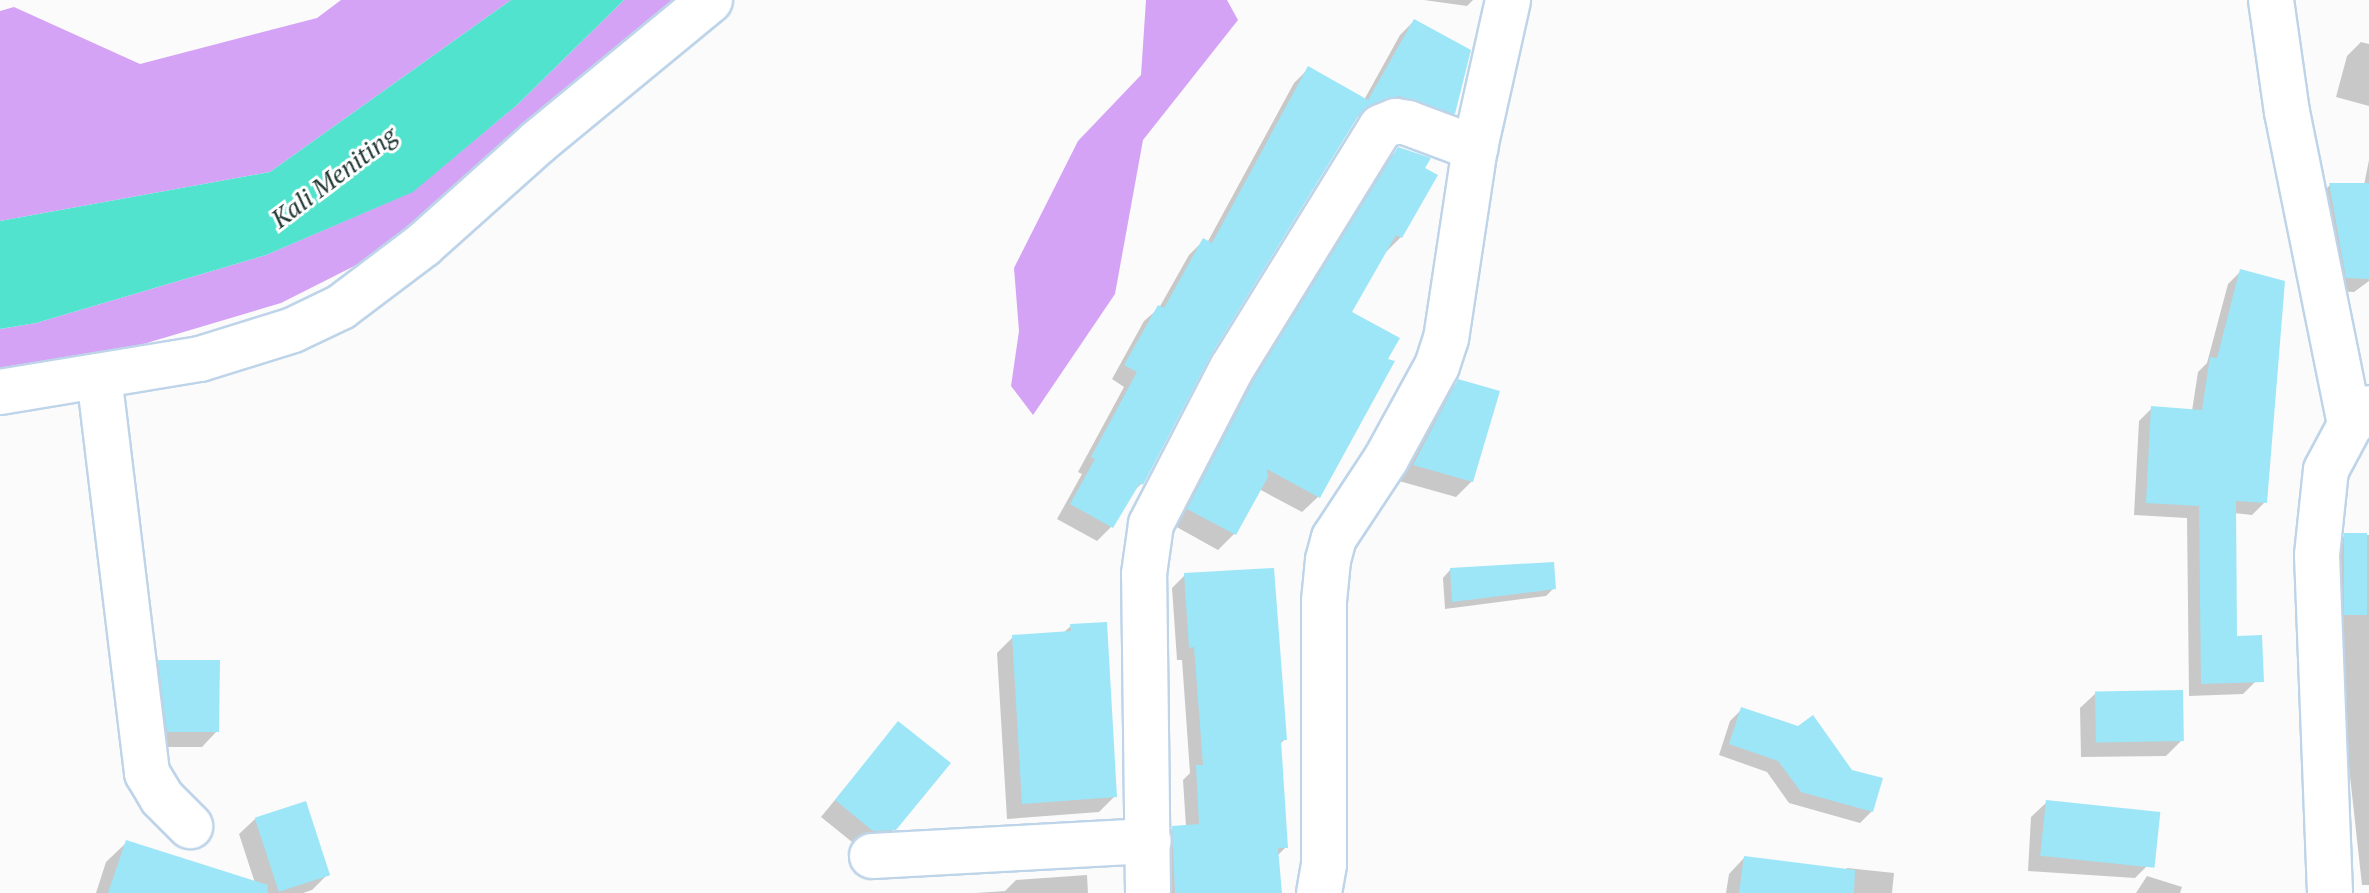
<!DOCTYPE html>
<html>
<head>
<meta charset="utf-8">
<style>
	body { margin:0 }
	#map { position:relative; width:2369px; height:893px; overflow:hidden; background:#fbfbfb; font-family:"PT Serif",serif }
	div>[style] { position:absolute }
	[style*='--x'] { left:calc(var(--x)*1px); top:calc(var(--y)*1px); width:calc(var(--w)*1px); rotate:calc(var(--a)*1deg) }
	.forest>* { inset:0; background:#d5a3f6 }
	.water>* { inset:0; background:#51e3ce }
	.shadow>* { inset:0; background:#0003 }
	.building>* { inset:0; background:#9de6f8; transform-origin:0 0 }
	.roads { filter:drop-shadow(2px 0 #bed4e9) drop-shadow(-2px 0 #bed4e9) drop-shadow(0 2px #bed4e9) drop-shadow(0 -2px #bed4e9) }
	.minor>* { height:44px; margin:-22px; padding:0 22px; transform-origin:22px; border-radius:22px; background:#fff }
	span { translate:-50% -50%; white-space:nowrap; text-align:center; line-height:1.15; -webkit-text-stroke:6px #fff; paint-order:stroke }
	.water-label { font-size:26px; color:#1f3733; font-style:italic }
</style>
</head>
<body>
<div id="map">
	<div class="forest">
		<div style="clip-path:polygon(341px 0,511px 0,270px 172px,0 221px,0 11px,14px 7px,140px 64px,317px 18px)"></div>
		<div style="clip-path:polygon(624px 0,685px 0,386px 250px,281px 303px,113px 353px,0 373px,0 329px,36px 323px,266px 255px,412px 192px,518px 104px)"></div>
		<div style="clip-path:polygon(1146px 0,1227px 0,1238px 20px,1143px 140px,1115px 294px,1033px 415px,1011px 386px,1019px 331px,1014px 268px,1078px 141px,1141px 75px)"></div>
	</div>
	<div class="water">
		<div style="clip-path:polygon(511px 0,624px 0,518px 104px,413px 192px,266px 255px,36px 323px,0 329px,0 221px,270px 172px)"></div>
	</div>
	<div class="shadow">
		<div style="clip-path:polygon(1424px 0,1473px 0,1467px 6px)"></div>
		<div style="clip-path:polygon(1414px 21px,1454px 113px,1439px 127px,1384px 110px,1355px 117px,1209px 354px,1142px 483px,1130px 495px,1111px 527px,1097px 541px,1057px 519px,1082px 474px,1078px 472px,1124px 387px,1112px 379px,1144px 321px,1159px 308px,1189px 255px,1203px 241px,1207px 243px,1294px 83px,1308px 69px,1364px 100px,1400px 35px)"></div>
		<div style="clip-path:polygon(2361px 42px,2369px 44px,2369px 106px,2336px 97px,2347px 56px)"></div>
		<div style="clip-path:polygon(1398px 149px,1401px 237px,1385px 253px,1350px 313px,1318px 497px,1302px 512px,1259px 489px,1234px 534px,1218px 550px,1173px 525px,1239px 398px,1383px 165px)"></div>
		<div style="clip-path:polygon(2369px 160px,2369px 281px,2354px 292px,2332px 291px,2316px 199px,2330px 185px,2364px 185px)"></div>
		<div style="clip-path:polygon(2241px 271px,2265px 502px,2252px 515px,2234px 513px,2235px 638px,2256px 681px,2243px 694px,2189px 696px,2187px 518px,2134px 515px,2139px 421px,2152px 408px,2192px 411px,2198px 372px,2207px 363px,2228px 284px)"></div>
		<div style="clip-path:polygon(1459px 381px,1472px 481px,1456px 497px,1399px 481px,1443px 397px)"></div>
		<div style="clip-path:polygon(2345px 535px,2369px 535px,2369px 885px,2362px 885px,2345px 731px,2346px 685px,2337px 686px,2334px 546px)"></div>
		<div style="clip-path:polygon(1450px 570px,1554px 588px,1546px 596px,1445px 609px,1443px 578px)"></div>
		<div style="clip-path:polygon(1185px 575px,1285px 739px,1279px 745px,1286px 847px,1277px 856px,1280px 893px,1163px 893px,1160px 841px,1173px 828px,1186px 827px,1183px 780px,1190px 773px,1182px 660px,1177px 660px,1172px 588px)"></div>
		<div style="clip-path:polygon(1071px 626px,1115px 796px,1099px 812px,1007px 819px,997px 653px,1013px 637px,1063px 633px)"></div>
		<div style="clip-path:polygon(159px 662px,217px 731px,202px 747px,152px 747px,144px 677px)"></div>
		<div style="clip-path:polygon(2096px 693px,2182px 740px,2166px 756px,2081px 757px,2080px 708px)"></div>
		<div style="clip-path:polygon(1742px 709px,1872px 811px,1860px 823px,1789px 803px,1767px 772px,1719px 755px,1730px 721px)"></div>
		<div style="clip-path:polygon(898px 723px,895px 828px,879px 845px,857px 846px,821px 817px)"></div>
		<div style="clip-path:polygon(2047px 802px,2151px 862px,2135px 878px,2028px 871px,2031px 817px)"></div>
		<div style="clip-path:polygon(255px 819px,327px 875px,312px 890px,303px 893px,96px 893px,106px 862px,127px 842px,255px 883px,239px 834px)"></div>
		<div style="clip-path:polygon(1744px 858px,1844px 871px,1847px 868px,1894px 873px,1892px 893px,1726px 893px,1729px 874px)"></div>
		<div style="clip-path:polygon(1087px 875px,1088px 893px,975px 893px,1005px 891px,1016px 880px)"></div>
		<div style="clip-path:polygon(2147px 876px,2182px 887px,2180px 893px,2136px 893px)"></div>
	</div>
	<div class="building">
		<div style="clip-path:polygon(1414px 19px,1471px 50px,1455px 114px,1399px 96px,1372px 104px,1360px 113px,1211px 355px,1143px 485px,1140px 483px,1113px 528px,1070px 504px,1095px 459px,1091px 457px,1137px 372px,1124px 365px,1158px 305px,1164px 308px,1203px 238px,1212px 243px,1308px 66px,1368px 100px)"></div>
		<div style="clip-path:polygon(1398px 147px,1431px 158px,1425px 168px,1438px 175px,1402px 238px,1396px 235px,1352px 312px,1400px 338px,1388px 359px,1395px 361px,1320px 498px,1267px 469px,1268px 477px,1236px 535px,1187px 509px,1254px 380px)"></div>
		<div style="clip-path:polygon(2329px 183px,2369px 183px,2369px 279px,2346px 278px)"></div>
		<div style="clip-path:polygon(2240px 269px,2285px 281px,2267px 503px,2236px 501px,2237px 636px,2262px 635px,2264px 682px,2201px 684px,2199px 506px,2146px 503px,2151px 406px,2202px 410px,2210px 357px,2217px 358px)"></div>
		<div style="clip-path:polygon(1458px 379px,1500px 391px,1473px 482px,1413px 465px)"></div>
		<div style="left:2344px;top:533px;width:23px;height:82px"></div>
		<div style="clip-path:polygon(1554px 562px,1556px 589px,1452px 602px,1450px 568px)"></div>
		<div style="clip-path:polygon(1274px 568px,1287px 740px,1281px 740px,1288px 848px,1278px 848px,1282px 893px,1175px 893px,1172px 826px,1199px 824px,1196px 765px,1203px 765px,1194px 647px,1189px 648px,1184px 573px)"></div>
		<div style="clip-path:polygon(1107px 622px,1117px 797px,1022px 804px,1012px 635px,1071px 631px,1070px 624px)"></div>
		<div style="clip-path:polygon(158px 660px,220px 660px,219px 732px,167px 732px)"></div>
		<div style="left:2183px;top:690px;width:51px;height:88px;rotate:89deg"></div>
		<div style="clip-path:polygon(1741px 707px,1798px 726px,1813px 715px,1852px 770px,1883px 778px,1873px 812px,1801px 792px,1778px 761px,1729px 744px)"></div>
		<div style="clip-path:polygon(898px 721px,951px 763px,896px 830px,873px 831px,835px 800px)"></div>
		<div style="left:2046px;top:800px;width:115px;height:56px;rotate:6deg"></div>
		<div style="left:306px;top:801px;width:78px;height:54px;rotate:72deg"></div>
		<div style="clip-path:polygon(126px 840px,268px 885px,267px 893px,108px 893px)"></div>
		<div style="clip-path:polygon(1744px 856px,1855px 870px,1854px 893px,1739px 893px)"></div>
	</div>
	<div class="roads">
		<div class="minor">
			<div style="--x:2271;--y:0;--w:113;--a:81.9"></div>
			<div style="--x:2287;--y:112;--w:319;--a:78.6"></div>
			<div style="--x:99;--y:376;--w:400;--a:83.1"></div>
			<div style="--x:147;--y:773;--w:29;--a:59"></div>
			<div style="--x:162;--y:798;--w:40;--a:45"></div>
			<div style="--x:0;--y:392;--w:203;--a:-9.4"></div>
			<div style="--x:200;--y:359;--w:97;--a:-17.3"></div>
			<div style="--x:293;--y:330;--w:53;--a:-25.6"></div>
			<div style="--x:341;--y:307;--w:103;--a:-37.1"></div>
			<div style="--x:423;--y:245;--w:154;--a:-41.8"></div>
			<div style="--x:538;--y:142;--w:223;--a:-39.5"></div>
			<div style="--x:872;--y:856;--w:277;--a:-3.1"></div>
			<div style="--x:1148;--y:893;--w:319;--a:-90.7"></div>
			<div style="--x:1144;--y:574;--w:50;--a:-82"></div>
			<div style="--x:1151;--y:524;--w:176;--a:-62.6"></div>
			<div style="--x:1232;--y:368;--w:283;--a:-58.3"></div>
			<div style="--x:1381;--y:127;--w:16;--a:-22"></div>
			<div style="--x:1396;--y:121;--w:12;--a:9"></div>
			<div style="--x:1408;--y:123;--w:72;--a:20.5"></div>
			<div style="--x:1319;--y:893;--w:29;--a:-80"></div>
			<div style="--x:1324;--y:864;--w:263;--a:-90"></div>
			<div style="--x:1324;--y:601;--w:41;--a:-84.4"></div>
			<div style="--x:1328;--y:560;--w:23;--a:-75"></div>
			<div style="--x:1334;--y:538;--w:95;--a:-56.6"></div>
			<div style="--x:1386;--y:459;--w:106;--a:-61.3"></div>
			<div style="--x:1437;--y:366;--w:28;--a:-72"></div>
			<div style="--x:1446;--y:339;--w:193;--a:-81.4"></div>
			<div style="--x:1475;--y:148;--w:152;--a:-77.4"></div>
			<div style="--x:2330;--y:893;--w:338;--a:-92.2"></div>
			<div style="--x:2317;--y:555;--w:85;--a:-84"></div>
			<div style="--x:2326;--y:470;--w:51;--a:-61.9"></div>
			<div style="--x:2350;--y:425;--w:25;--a:-42"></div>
		</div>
	</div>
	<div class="water-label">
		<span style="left:334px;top:177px;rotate:-37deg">Kali Meniting</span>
	</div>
</div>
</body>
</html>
